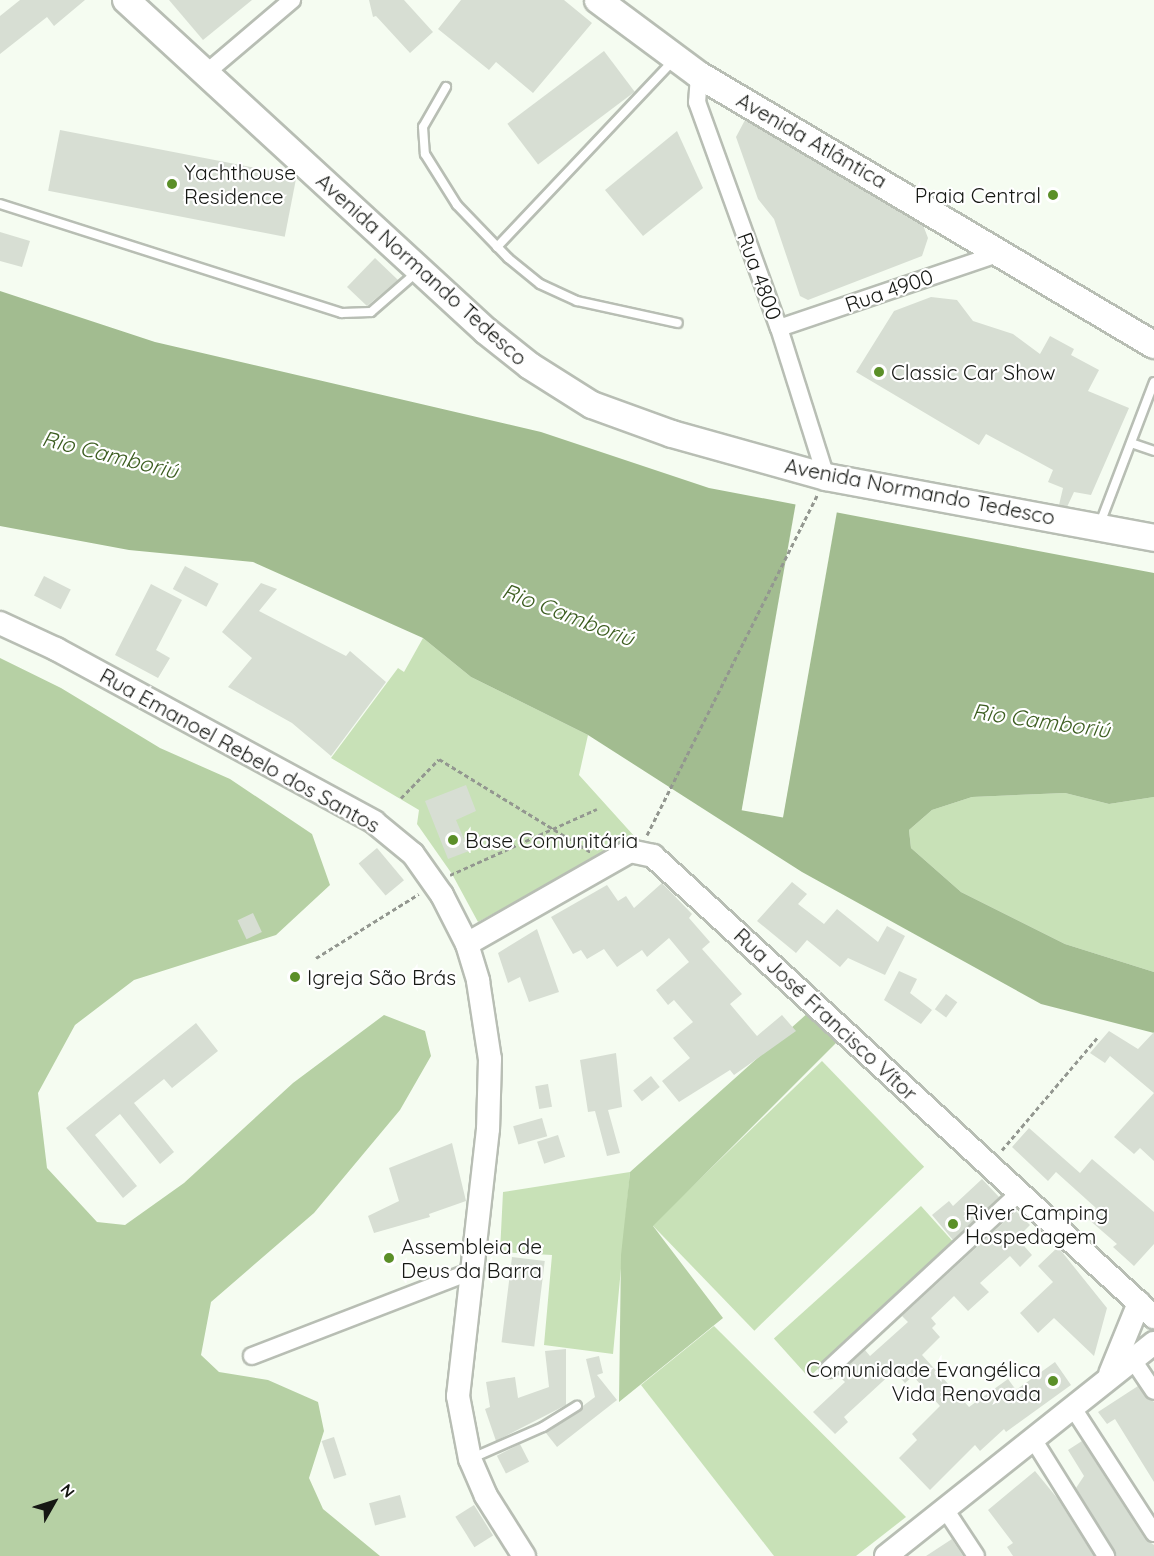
<!DOCTYPE html>
<html>
<head>
<meta charset="utf-8">
<style>
	body { margin:0 }
	#map { position:relative; width:1154px; height:1556px; overflow:hidden; background:#f5fcf1; font-family:Quicksand,sans-serif }
	div>[style] { position:absolute }
	[style*='--x'] { left:calc(var(--x)*1px); top:calc(var(--y)*1px); width:calc(var(--w)*1px); rotate:calc(var(--a)*1deg) }
	.green>* { inset:0; background:#c8e1b7; transform-origin:0 0 }
	.forest>* { inset:0; background:#b6d0a4 }
	.water>* { inset:0; background:#a2bc90 }
	.pier>* { inset:0; background:#f5fcf1; transform-origin:0 0 }
	.building>* { inset:0; background:#d7ded3; transform-origin:0 0 }
	.path>* { height:3px; margin-top:-1.5px; transform-origin:0; background:repeating-linear-gradient(90deg,#939790 0 4.5px,transparent 0 7.5px) }
	.roads { filter:drop-shadow(2px 0 #b8beb4) drop-shadow(-2px 0 #b8beb4) drop-shadow(0 2px #b8beb4) drop-shadow(0 -2px #b8beb4) }
	.service>* { height:8px; margin:-4px; padding:0 4px; transform-origin:4px; border-radius:4px; background:#fff }
	.minor>* { height:16px; margin:-8px; padding:0 8px; transform-origin:8px; border-radius:8px; background:#fff }
	.secondary>* { height:22px; margin:-11px; padding:0 11px; transform-origin:11px; border-radius:11px; background:#fff }
	.primary>* { height:26px; margin:-13px; padding:0 13px; transform-origin:13px; border-radius:13px; background:#fff }
	.dots>* { width:16px; height:16px; translate:-50% -50%; box-sizing:border-box; border:3px solid #fff; border-radius:50% }
	span { translate:-50% -50%; white-space:nowrap; text-align:center; line-height:1.15; -webkit-text-stroke:4.5px #fff; paint-order:stroke }
	.street-label { font-size:21px; color:#161814 }
	.poi-label { font-size:21px; color:#161814 }
	.left { translate:0 -50%; text-align:left }
	.right { translate:-100% -50%; text-align:right }
	.water-label { font-size:22px; color:#3c5d20; font-style:italic }
	.north { position:absolute; left:24px; top:1472px; width:60px; height:60px; -webkit-text-stroke:4px #fff; paint-order:stroke; rotate:51deg; font-size:16px; font-weight:700; line-height:24px; text-align:center; color:#161814 }
	.north::after { content:''; display:block; margin:auto; width:21px; height:27px; background:#161814; clip-path:polygon(50% 0,100% 100%,50% 72%,0 100%) }
</style>
</head>
<body>
<div id="map">
	<div class="green">
		<div style="clip-path:polygon(423px 638px,471px 677px,588px 735px,579px 775px,635px 837px,478px 922px,452px 874px,417px 824px,419px 810px,331px 758px,398px 668px,404px 672px)"></div>
		<div style="clip-path:polygon(1065px 793px,1109px 804px,1154px 797px,1154px 972px,1065px 944px,961px 892px,911px 848px,909px 830px,932px 810px,972px 797px)"></div>
		<div style="left:822px;top:1061px;width:147px;height:236px;rotate:46deg"></div>
		<div style="clip-path:polygon(630px 1172px,613px 1354px,544px 1345px,552px 1255px,500px 1252px,503px 1192px)"></div>
		<div style="left:921px;top:1206px;width:52px;height:198px;rotate:48deg"></div>
		<div style="clip-path:polygon(714px 1326px,906px 1517px,856px 1556px,774px 1556px,641px 1385px)"></div>
	</div>
	<div class="forest">
		<div style="clip-path:polygon(0 658px,61px 688px,160px 748px,230px 779px,312px 834px,330px 885px,276px 935px,134px 980px,75px 1025px,38px 1093px,47px 1168px,97px 1222px,125px 1225px,184px 1183px,293px 1083px,384px 1015px,425px 1031px,431px 1056px,400px 1110px,314px 1213px,211px 1302px,201px 1355px,219px 1372px,268px 1380px,318px 1402px,324px 1431px,309px 1478px,323px 1509px,380px 1556px,0 1556px)"></div>
		<div style="clip-path:polygon(809px 1012px,838px 1041px,653px 1226px,723px 1318px,619px 1402px,621px 1255px,630px 1172px)"></div>
	</div>
	<div class="water">
		<div style="clip-path:polygon(0 291px,155px 342px,541px 432px,709px 488px,1154px 573px,1154px 797px,1109px 804px,1065px 793px,972px 797px,932px 810px,909px 830px,911px 848px,961px 892px,1065px 944px,1154px 972px,1154px 1033px,1041px 1004px,802px 872px,588px 735px,471px 677px,423px 638px,253px 562px,129px 550px,0 526px)"></div>
	</div>
	<div class="pier">
		<div style="left:796px;top:502px;width:42px;height:313px;rotate:10deg"></div>
	</div>
	<div class="building">
		<div style="clip-path:polygon(20px 0,85px 0,54px 26px,47px 17px,0 54px,0 16px)"></div>
		<div style="clip-path:polygon(169px 0,252px 0,203px 40px)"></div>
		<div style="clip-path:polygon(369px 0,404px 0,433px 32px,410px 53px,376px 16px,373px 17px)"></div>
		<div style="clip-path:polygon(461px 0,564px 0,592px 23px,533px 93px,496px 62px,489px 70px,438px 29px)"></div>
		<div style="left:604px;top:51px;width:51px;height:121px;rotate:53deg"></div>
		<div style="clip-path:polygon(745px 120px,923px 225px,928px 238px,922px 256px,808px 300px,800px 296px,774px 219px,758px 199px,736px 137px)"></div>
		<div style="left:60px;top:130px;width:241px;height:62px;rotate:11deg"></div>
		<div style="clip-path:polygon(677px 131px,703px 188px,643px 236px,605px 190px)"></div>
		<div style="clip-path:polygon(0 232px,30px 241px,22px 267px,0 261px)"></div>
		<div style="clip-path:polygon(375px 258px,398px 280px,367px 306px,347px 287px)"></div>
		<div style="clip-path:polygon(931px 297px,957px 300px,973px 321px,1013px 334px,1040px 354px,1050px 336px,1074px 349px,1071px 355px,1099px 370px,1088px 391px,1129px 408px,1091px 495px,1074px 492px,1067px 507px,1059px 505px,1063px 488px,1048px 482px,1053px 470px,986px 434px,979px 445px,856px 372px,894px 311px)"></div>
		<div style="left:185px;top:566px;width:38px;height:26px;rotate:28deg"></div>
		<div style="left:44px;top:576px;width:30px;height:22px;rotate:27deg"></div>
		<div style="clip-path:polygon(261px 583px,277px 589px,259px 611px,346px 656px,350px 651px,386px 682px,331px 756px,292px 723px,228px 687px,252px 658px,222px 632px)"></div>
		<div style="clip-path:polygon(151px 584px,182px 600px,156px 650px,170px 658px,158px 678px,115px 655px)"></div>
		<div style="clip-path:polygon(466px 785px,476px 811px,456px 820px,469px 851px,448px 859px,425px 801px)"></div>
		<div style="left:377px;top:848px;width:42px;height:24px;rotate:50deg"></div>
		<div style="clip-path:polygon(792px 882px,807px 894px,798px 904px,824px 924px,837px 909px,878px 942px,887px 926px,905px 936px,885px 975px,848px 958px,840px 967px,807px 940px,796px 953px,757px 921px)"></div>
		<div style="clip-path:polygon(662px 883px,692px 914px,689px 918px,710px 942px,702px 949px,742px 994px,730px 1004px,757px 1036px,782px 1015px,796px 1031px,734px 1075px,730px 1070px,679px 1102px,662px 1081px,690px 1058px,673px 1038px,693px 1022px,674px 1000px,668px 1005px,656px 990px,689px 962px,669px 938px,647px 957px,642px 950px,617px 967px,604px 949px,587px 959px,581px 950px,573px 954px,551px 917px,607px 885px,618px 901px,626px 896px,634px 908px)"></div>
		<div style="left:253px;top:913px;width:21px;height:17px;rotate:65deg"></div>
		<div style="clip-path:polygon(537px 929px,559px 992px,529px 1002px,520px 977px,508px 983px,498px 953px)"></div>
		<div style="clip-path:polygon(899px 971px,917px 979px,910px 993px,932px 1010px,921px 1024px,884px 1000px)"></div>
		<div style="left:946px;top:994px;width:14px;height:19px;rotate:36deg"></div>
		<div style="clip-path:polygon(196px 1023px,218px 1051px,172px 1088px,164px 1079px,134px 1103px,174px 1152px,160px 1164px,120px 1114px,95px 1135px,137px 1186px,123px 1198px,66px 1128px)"></div>
		<div style="clip-path:polygon(1109px 1031px,1138px 1049px,1154px 1032px,1154px 1093px,1110px 1056px,1105px 1063px,1090px 1053px)"></div>
		<div style="clip-path:polygon(616px 1053px,622px 1107px,608px 1110px,620px 1153px,607px 1156px,595px 1111px,588px 1112px,580px 1060px)"></div>
		<div style="left:651px;top:1076px;width:14px;height:23px;rotate:51deg"></div>
		<div style="left:548px;top:1084px;width:23px;height:13px;rotate:80deg"></div>
		<div style="clip-path:polygon(1154px 1093px,1154px 1161px,1140px 1148px,1134px 1154px,1114px 1137px)"></div>
		<div style="left:542px;top:1118px;width:19px;height:30px;rotate:74deg"></div>
		<div style="clip-path:polygon(1029px 1128px,1080px 1173px,1092px 1159px,1154px 1212px,1154px 1244px,1134px 1266px,1113px 1247px,1117px 1244px,1087px 1218px,1096px 1208px,1056px 1172px,1048px 1181px,1012px 1147px)"></div>
		<div style="left:558px;top:1135px;width:23px;height:22px;rotate:72deg"></div>
		<div style="clip-path:polygon(452px 1143px,466px 1201px,429px 1214px,430px 1217px,374px 1233px,368px 1216px,399px 1201px,389px 1168px)"></div>
		<div style="clip-path:polygon(982px 1179px,999px 1197px,953px 1240px,932px 1215px,949px 1201px,953px 1206px)"></div>
		<div style="clip-path:polygon(1016px 1211px,1030px 1225px,1017px 1238px,1032px 1255px,1020px 1267px,1010px 1256px,980px 1283px,989px 1292px,968px 1311px,954px 1296px,931px 1318px,936px 1324px,932px 1328px,940px 1337px,922px 1355px,969px 1407px,1008px 1379px,1016px 1390px,1055px 1362px,1071px 1385px,1006px 1432px,1004px 1429px,980px 1451px,975px 1445px,930px 1490px,899px 1458px,917px 1440px,912px 1434px,940px 1406px,913px 1376px,905px 1383px,894px 1371px,844px 1417px,848px 1422px,835px 1434px,813px 1412px,845px 1382px,838px 1375px,865px 1350px,870px 1356px,908px 1322px,902px 1316px)"></div>
		<div style="clip-path:polygon(1058px 1247px,1107px 1308px,1094px 1356px,1054px 1318px,1038px 1333px,1020px 1313px,1053px 1282px,1038px 1266px)"></div>
		<div style="left:512px;top:1257px;width:33px;height:86px;rotate:7deg"></div>
		<div style="clip-path:polygon(566px 1349px,566px 1405px,496px 1441px,485px 1409px,490px 1407px,486px 1382px,515px 1377px,518px 1398px,549px 1387px,545px 1351px)"></div>
		<div style="clip-path:polygon(599px 1356px,603px 1373px,597px 1375px,617px 1400px,557px 1447px,546px 1433px,595px 1397px,586px 1359px)"></div>
		<div style="clip-path:polygon(1138px 1386px,1154px 1402px,1154px 1482px,1115px 1419px,1107px 1424px,1098px 1412px)"></div>
		<div style="left:334px;top:1437px;width:40px;height:13px;rotate:72deg"></div>
		<div style="clip-path:polygon(1082px 1441px,1145px 1539px,1154px 1545px,1154px 1556px,1116px 1556px,1076px 1488px,1084px 1476px,1068px 1450px)"></div>
		<div style="left:520px;top:1444px;width:20px;height:26px;rotate:63deg"></div>
		<div style="clip-path:polygon(1035px 1471px,1058px 1499px,1094px 1556px,1013px 1556px,1007px 1547px,1013px 1543px,988px 1510px)"></div>
		<div style="left:400px;top:1495px;width:23px;height:32px;rotate:75deg"></div>
		<div style="left:474px;top:1505px;width:36px;height:22px;rotate:58deg"></div>
		<div style="clip-path:polygon(952px 1539px,963px 1556px,926px 1556px)"></div>
	</div>
	<div class="path">
		<div style="--x:401;--y:798;--w:54;--a:-45.7"></div>
		<div style="--x:439;--y:759;--w:178;--a:31.5"></div>
		<div style="--x:647;--y:835;--w:380;--a:-63.4"></div>
		<div style="--x:450;--y:875;--w:161;--a:-24.2"></div>
		<div style="--x:316;--y:958;--w:121;--a:-31.9"></div>
		<div style="--x:1002;--y:1150;--w:147;--a:-49.7"></div>
	</div>
	<div class="roads">
		<div class="service">
			<div style="--x:446;--y:87;--w:46;--a:119.9"></div>
			<div style="--x:423;--y:127;--w:27;--a:86"></div>
			<div style="--x:425;--y:154;--w:60;--a:57.9"></div>
			<div style="--x:457;--y:205;--w:74;--a:46.1"></div>
			<div style="--x:508;--y:258;--w:41;--a:39.1"></div>
			<div style="--x:540;--y:284;--w:41;--a:24.7"></div>
			<div style="--x:577;--y:301;--w:103;--a:12.3"></div>
			<div style="--x:0;--y:204;--w:359;--a:17.7"></div>
			<div style="--x:342;--y:313;--w:29;--a:-2"></div>
			<div style="--x:371;--y:312;--w:61;--a:-41"></div>
			<div style="--x:497;--y:247;--w:257;--a:-46.6"></div>
			<div style="--x:1131;--y:443;--w:24;--a:19"></div>
			<div style="--x:1099;--y:526;--w:154;--a:-69.1"></div>
			<div style="--x:470;--y:1459;--w:80;--a:-23.7"></div>
			<div style="--x:543;--y:1427;--w:40;--a:-32"></div>
		</div>
		<div class="minor">
			<div style="--x:206;--y:73;--w:113;--a:-40.3"></div>
			<div style="--x:699;--y:75;--w:27;--a:94"></div>
			<div style="--x:697;--y:102;--w:240;--a:70.1"></div>
			<div style="--x:779;--y:328;--w:156;--a:72.5"></div>
			<div style="--x:779;--y:328;--w:233;--a:-18.7"></div>
			<div style="--x:252;--y:1356;--w:236;--a:-21.1"></div>
			<div style="--x:1133;--y:1360;--w:37;--a:56"></div>
			<div style="--x:829;--y:1369;--w:259;--a:-42.8"></div>
			<div style="--x:1073;--y:1408;--w:149;--a:57.1"></div>
			<div style="--x:1033;--y:1439;--w:138;--a:58"></div>
			<div style="--x:945;--y:1509;--w:56;--a:56.6"></div>
		</div>
		<div class="secondary">
			<div style="--x:0;--y:623;--w:62;--a:24.9"></div>
			<div style="--x:56;--y:649;--w:362;--a:28.5"></div>
			<div style="--x:374;--y:822;--w:50;--a:39.4"></div>
			<div style="--x:413;--y:854;--w:50;--a:54.7"></div>
			<div style="--x:442;--y:895;--w:55;--a:63"></div>
			<div style="--x:467;--y:944;--w:39;--a:73"></div>
			<div style="--x:478;--y:981;--w:79;--a:81.3"></div>
			<div style="--x:490;--y:1059;--w:70;--a:91.6"></div>
			<div style="--x:488;--y:1129;--w:269;--a:96.4"></div>
			<div style="--x:458;--y:1396;--w:64;--a:79.2"></div>
			<div style="--x:470;--y:1459;--w:40;--a:66.6"></div>
			<div style="--x:486;--y:1496;--w:71;--a:57.7"></div>
			<div style="--x:467;--y:944;--w:188;--a:-29.7"></div>
			<div style="--x:630;--y:851;--w:24;--a:12"></div>
			<div style="--x:653;--y:856;--w:681;--a:42.62"></div>
			<div style="--x:1110;--y:1374;--w:77;--a:-67.8"></div>
			<div style="--x:886;--y:1556;--w:342;--a:-38.5"></div>
		</div>
		<div class="primary">
			<div style="--x:126;--y:0;--w:489;--a:42.6"></div>
			<div style="--x:486;--y:331;--w:56;--a:38.5"></div>
			<div style="--x:530;--y:366;--w:73;--a:32.2"></div>
			<div style="--x:592;--y:405;--w:85;--a:19.9"></div>
			<div style="--x:672;--y:434;--w:160;--a:15.6"></div>
			<div style="--x:826;--y:477;--w:334;--a:10.5"></div>
			<div style="--x:598;--y:0;--w:126;--a:36.6"></div>
			<div style="--x:699;--y:75;--w:529;--a:30.69"></div>
		</div>
	</div>
	<div class="dots">
		<div style="left:172px;top:184px;background:#5b8f28"></div>
		<div style="left:1053px;top:195px;background:#5b8f28"></div>
		<div style="left:879px;top:372px;background:#5b8f28"></div>
		<div style="left:453px;top:840px;background:#5b8f28"></div>
		<div style="left:295px;top:977px;background:#5b8f28"></div>
		<div style="left:953px;top:1224px;background:#5b8f28"></div>
		<div style="left:389px;top:1258px;background:#5b8f28"></div>
		<div style="left:1053px;top:1381px;background:#5b8f28"></div>
	</div>
	<div class="street-label">
		<span style="left:812px;top:140px;rotate:30deg">Avenida Atlântica</span>
		<span style="left:422px;top:269px;rotate:42deg">Avenida Normando Tedesco</span>
		<span style="left:760px;top:276px;rotate:70deg">Rua 4800</span>
		<span style="left:889px;top:290px;rotate:-19deg">Rua 4900</span>
		<span style="left:920px;top:491px;rotate:11deg">Avenida Normando Tedesco</span>
		<span style="left:240px;top:750px;rotate:29deg">Rua Emanoel Rebelo dos Santos</span>
		<span style="left:826px;top:1014px;rotate:43deg">Rua José Francisco Vítor</span>
	</div>
	<div class="poi-label">
		<span class="left" style="left:184px;top:184px">Yachthouse<br>Residence</span>
		<span class="right" style="left:1041px;top:195px">Praia Central</span>
		<span class="left" style="left:891px;top:372px">Classic Car Show</span>
		<span class="left" style="left:465px;top:840px">Base Comunitária</span>
		<span class="left" style="left:307px;top:977px">Igreja São Brás</span>
		<span class="left" style="left:965px;top:1224px">River Camping<br>Hospedagem</span>
		<span class="left" style="left:401px;top:1258px">Assembleia de<br>Deus da Barra</span>
		<span class="right" style="left:1041px;top:1381px">Comunidade Evangélica<br>Vida Renovada</span>
	</div>
	<div class="water-label">
		<span style="left:110px;top:455px;rotate:14deg">Rio Camboriú</span>
		<span style="left:568px;top:615px;rotate:21deg">Rio Camboriú</span>
		<span style="left:1041px;top:721px;rotate:8deg">Rio Camboriú</span>
	</div>
	<div class="north">N</div>
</div>
</body>
</html>
